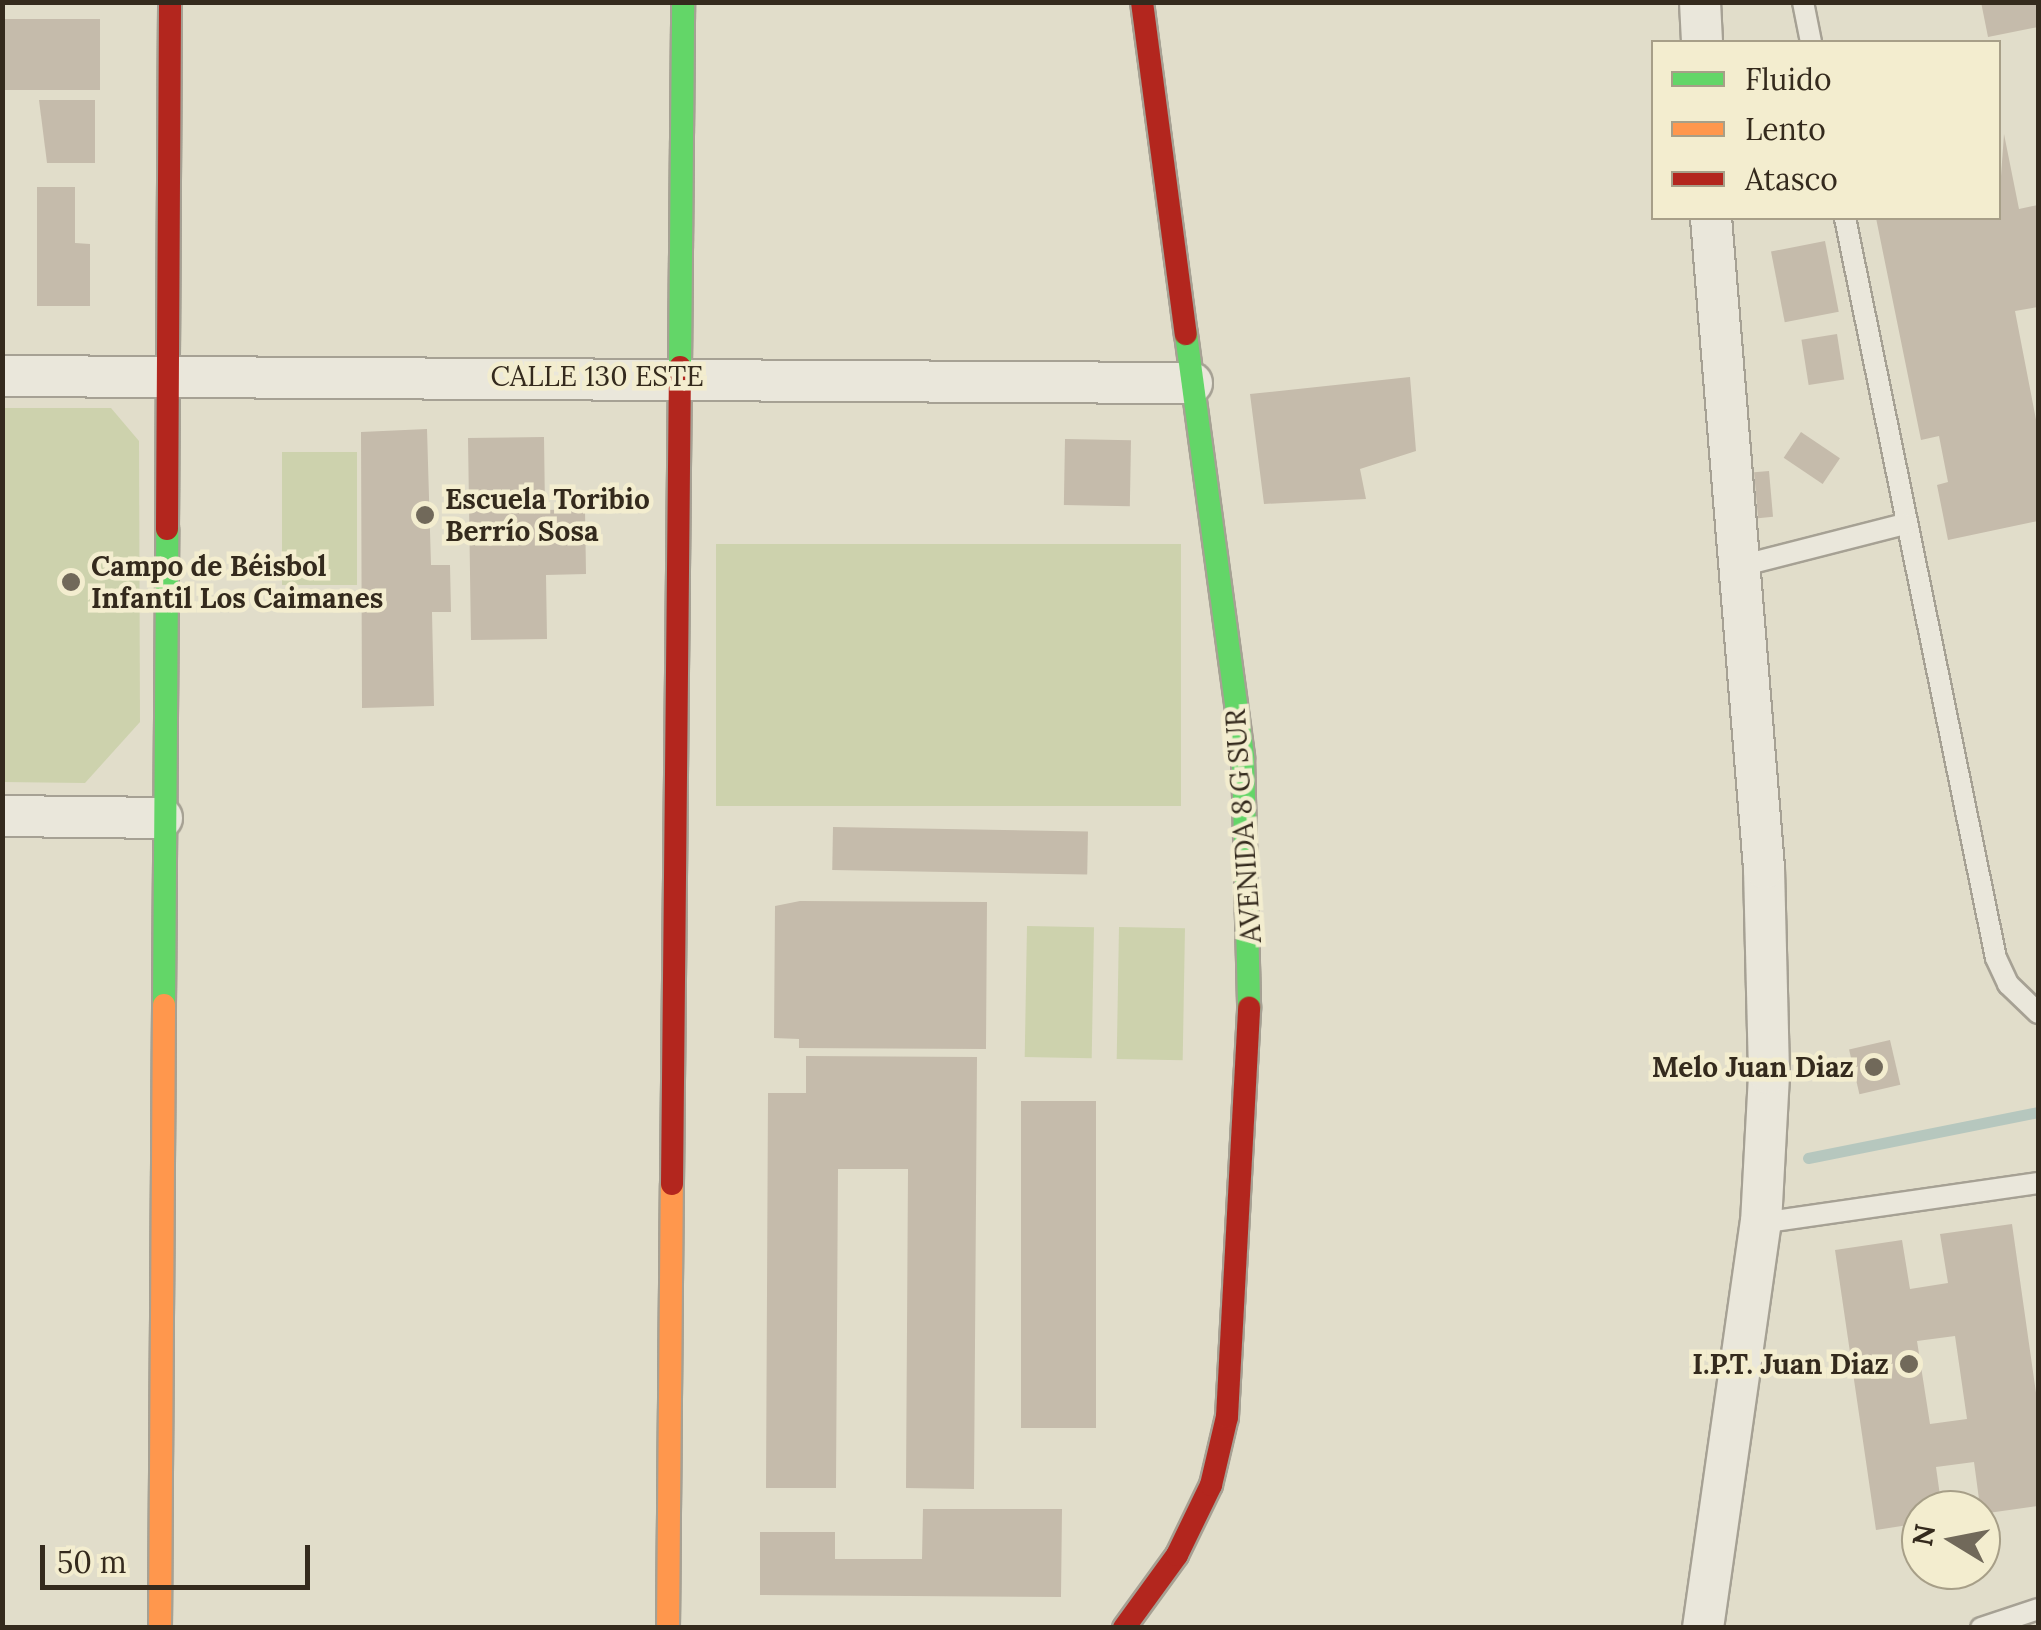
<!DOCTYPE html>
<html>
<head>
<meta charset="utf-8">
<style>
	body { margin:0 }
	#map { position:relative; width:2041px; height:1630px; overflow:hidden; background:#e1ddca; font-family:Lora,serif }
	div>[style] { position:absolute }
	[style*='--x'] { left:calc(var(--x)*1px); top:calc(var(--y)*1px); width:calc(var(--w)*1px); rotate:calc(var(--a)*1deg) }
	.green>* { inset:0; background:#cdd2ad; transform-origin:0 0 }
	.stream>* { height:11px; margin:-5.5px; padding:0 5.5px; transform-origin:5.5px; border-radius:5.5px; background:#b6c7be }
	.building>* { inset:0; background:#c5bbab; transform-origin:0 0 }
	.roads { filter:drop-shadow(2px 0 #a6a194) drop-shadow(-2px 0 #a6a194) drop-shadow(0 2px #a6a194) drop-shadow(0 -2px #a6a194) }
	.lane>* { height:20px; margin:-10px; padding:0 10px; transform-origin:10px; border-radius:10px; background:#eae7db }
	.street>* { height:40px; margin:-20px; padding:0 20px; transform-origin:20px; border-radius:20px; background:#eae7db }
	.fast>* { height:22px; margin:-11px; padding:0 11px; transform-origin:11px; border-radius:11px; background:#63d668 }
	.slow>* { height:22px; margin:-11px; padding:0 11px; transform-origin:11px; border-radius:11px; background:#ff974d }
	.jam>* { height:22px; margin:-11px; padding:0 11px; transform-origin:11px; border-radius:11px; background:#b3261e }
	.dots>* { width:28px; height:28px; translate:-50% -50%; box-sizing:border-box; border:5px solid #f3edcf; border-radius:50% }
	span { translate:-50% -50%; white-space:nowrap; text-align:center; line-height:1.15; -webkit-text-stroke:9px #f3edcf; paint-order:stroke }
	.street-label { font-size:28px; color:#342a1d }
	.poi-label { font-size:28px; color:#342a1d; font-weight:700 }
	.left { translate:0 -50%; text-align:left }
	.right { translate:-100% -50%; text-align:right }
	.frame { position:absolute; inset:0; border:5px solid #342a1d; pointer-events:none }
	.legend { position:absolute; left:1651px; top:40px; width:350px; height:180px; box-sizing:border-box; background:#f3edcf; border:2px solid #a79f88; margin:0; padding:12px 18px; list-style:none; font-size:30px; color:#342a1d }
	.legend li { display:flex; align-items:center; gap:20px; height:50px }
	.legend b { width:50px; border:2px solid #a79f88 }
	.north { position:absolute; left:1901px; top:1490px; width:100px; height:100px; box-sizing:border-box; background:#f3edcf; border:2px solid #a79f88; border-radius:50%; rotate:280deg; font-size:28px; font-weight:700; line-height:40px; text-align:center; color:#342a1d }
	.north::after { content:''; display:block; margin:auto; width:35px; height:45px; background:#71695a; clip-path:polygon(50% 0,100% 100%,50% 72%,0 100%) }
	.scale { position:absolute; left:40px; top:1545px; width:270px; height:45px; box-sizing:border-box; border:5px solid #342a1d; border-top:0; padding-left:12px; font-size:30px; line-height:35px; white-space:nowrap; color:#342a1d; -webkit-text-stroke:8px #f3edcf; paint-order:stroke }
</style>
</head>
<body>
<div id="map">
	<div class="green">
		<div style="clip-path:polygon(3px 408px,111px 408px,139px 441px,140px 722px,85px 783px,3px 782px)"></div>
		<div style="left:282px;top:452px;width:75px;height:133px"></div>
		<div style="left:716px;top:544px;width:465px;height:262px"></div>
		<div style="left:1027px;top:926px;width:67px;height:131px;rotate:1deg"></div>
		<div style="left:1119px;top:927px;width:66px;height:132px;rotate:1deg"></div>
	</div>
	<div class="stream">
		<div style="--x:1808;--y:1158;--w:235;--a:-11.3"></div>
	</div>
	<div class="building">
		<div style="clip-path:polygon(1981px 2px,2038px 2px,2038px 27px,1988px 37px)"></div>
		<div style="left:100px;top:19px;width:71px;height:98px;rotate:90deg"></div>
		<div style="clip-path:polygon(39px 100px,95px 100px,95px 163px,47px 163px)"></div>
		<div style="clip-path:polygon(2004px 134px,2019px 209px,2038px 205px,2038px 307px,2015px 311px,2038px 430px,2038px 521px,1948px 540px,1937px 485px,1948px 482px,1939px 436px,1921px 440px,1876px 218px,1998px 218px)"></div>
		<div style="clip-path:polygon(37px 187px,75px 187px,75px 243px,90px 244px,90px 306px,37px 306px)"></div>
		<div style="left:1825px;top:241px;width:72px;height:55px;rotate:79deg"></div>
		<div style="left:1837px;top:334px;width:46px;height:36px;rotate:81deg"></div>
		<div style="clip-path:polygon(1410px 377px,1416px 451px,1360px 469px,1366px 499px,1264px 504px,1250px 394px)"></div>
		<div style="clip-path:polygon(427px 429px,431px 565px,450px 565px,451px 612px,432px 612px,434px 706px,362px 708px,361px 432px)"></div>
		<div style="left:1801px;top:432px;width:47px;height:31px;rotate:34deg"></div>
		<div style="clip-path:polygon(544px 437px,545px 510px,585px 509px,586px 574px,546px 575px,547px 639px,471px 640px,468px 438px)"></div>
		<div style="left:1065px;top:439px;width:66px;height:66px;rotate:1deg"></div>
		<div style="left:1769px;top:471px;width:46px;height:15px;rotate:85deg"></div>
		<div style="left:833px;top:827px;width:255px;height:43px;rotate:1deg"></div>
		<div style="clip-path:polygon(800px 901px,987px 902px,986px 1049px,799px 1048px,799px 1039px,774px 1038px,775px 906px)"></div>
		<div style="left:1890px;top:1040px;width:46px;height:42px;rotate:77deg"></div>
		<div style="clip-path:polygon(806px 1056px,977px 1057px,974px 1489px,906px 1488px,908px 1169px,838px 1169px,836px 1488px,766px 1488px,768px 1093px,806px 1093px)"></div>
		<div style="left:1021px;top:1101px;width:75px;height:327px"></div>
		<div style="clip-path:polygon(evenodd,2012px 1224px,2038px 1407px,2038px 1506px,1981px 1514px,1974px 1462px,1936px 1467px,1942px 1510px,1921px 1510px,1921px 1523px,1876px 1530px,1835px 1250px,1902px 1240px,1910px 1289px,1948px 1283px,1940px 1234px,2012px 1224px,1955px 1336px,1967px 1419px,1930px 1424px,1917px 1341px,1955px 1336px)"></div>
		<div style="clip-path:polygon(923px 1509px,1062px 1509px,1061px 1597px,760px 1595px,760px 1532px,835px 1532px,835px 1559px,922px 1559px)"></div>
	</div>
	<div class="roads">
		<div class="lane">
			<div style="--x:1803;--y:2;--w:41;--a:78.7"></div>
			<div style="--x:1845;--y:218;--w:755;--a:78.47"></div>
			<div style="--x:1996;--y:958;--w:29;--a:65"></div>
			<div style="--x:2008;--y:984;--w:42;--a:44"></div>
			<div style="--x:1740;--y:566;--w:170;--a:-14.3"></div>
			<div style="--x:1761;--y:1223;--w:280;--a:-8.2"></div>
			<div style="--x:1981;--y:1628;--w:60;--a:-18.4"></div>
		</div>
		<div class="street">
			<div style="--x:1700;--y:2;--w:40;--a:87.1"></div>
			<div style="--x:2;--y:376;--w:1190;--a:0.34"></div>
			<div style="--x:2;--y:816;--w:160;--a:0.7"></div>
			<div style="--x:1703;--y:1628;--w:409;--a:-81.9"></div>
			<div style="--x:1761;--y:1223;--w:150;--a:-86.9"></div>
			<div style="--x:1769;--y:1073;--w:205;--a:-91.4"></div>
			<div style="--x:1764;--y:868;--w:652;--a:-94.66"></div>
		</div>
		<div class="fast">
			<div style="--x:1186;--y:334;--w:427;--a:82.3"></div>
			<div style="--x:1243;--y:757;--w:251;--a:88.6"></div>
			<div style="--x:680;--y:367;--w:365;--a:-89.5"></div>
			<div style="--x:164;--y:1005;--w:476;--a:-89.6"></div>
		</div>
		<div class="slow">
			<div style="--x:160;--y:1628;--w:623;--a:-89.63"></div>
			<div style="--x:668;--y:1628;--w:444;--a:-89.5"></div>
		</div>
		<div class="jam">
			<div style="--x:1142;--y:2;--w:335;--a:82.5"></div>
			<div style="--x:167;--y:529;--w:527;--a:-89.67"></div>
			<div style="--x:672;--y:1184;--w:817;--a:-89.44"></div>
			<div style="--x:1124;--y:1628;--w:90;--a:-54"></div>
			<div style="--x:1177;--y:1555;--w:78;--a:-64.1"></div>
			<div style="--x:1211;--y:1485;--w:70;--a:-76.8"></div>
			<div style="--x:1227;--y:1417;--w:410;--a:-86.9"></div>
		</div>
	</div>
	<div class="dots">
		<div style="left:425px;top:515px;background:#71695a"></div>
		<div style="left:71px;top:582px;background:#71695a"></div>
		<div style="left:1874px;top:1067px;background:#71695a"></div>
		<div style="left:1909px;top:1364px;background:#71695a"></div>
	</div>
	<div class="street-label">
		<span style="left:597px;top:376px">CALLE 130 ESTE</span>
		<span style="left:1243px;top:826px;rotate:-94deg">AVENIDA 8 G SUR</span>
	</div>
	<div class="poi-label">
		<span class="left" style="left:445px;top:515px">Escuela Toribio<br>Berrío Sosa</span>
		<span class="left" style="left:91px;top:582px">Campo de Béisbol<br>Infantil Los Caimanes</span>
		<span class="right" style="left:1854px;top:1067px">Melo Juan Diaz</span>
		<span class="right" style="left:1889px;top:1364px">I.P.T. Juan Diaz</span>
	</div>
	<div class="frame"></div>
	<ul class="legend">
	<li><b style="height:12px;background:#63d668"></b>Fluido</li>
	<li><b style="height:12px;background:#ff974d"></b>Lento</li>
	<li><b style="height:12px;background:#b3261e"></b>Atasco</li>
	</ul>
	<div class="north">N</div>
	<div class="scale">50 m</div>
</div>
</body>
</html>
